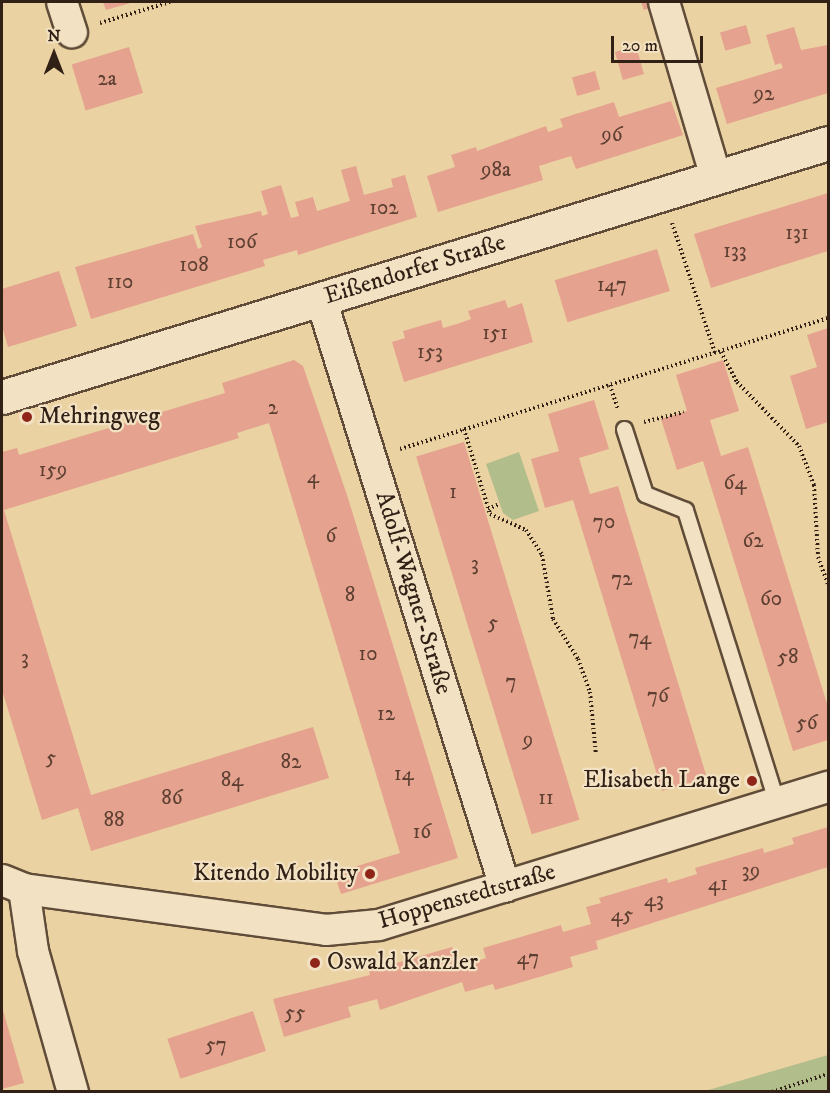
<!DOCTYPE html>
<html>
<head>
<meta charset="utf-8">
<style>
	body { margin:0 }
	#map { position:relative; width:830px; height:1093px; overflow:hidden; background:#ebd2a3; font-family:"IM FELL DW Pica",serif }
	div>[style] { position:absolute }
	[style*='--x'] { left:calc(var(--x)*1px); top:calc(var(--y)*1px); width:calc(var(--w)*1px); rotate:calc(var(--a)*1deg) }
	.green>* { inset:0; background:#b1bd8a }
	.building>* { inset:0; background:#e5a28e; transform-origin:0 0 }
	.path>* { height:4px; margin-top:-2px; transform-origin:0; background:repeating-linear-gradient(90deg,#312015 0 1.5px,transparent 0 4.5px) }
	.roads { filter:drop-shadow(2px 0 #604c38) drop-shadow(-2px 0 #604c38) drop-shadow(0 2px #604c38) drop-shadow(0 -2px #604c38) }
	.service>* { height:15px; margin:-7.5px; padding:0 7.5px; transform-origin:7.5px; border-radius:7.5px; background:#f2e2c3 }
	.minor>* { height:30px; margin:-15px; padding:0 15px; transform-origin:15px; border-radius:15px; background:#f2e2c3 }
	.secondary>* { height:33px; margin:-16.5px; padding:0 16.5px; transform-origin:16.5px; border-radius:16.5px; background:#f2e2c3 }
	.dots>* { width:16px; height:16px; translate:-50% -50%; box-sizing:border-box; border:3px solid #f2e2c3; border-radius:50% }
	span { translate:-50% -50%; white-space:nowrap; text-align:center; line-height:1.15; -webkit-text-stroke:4.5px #f2e2c3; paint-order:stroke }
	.number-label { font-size:21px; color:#5e4033 }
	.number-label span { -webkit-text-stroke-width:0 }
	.street-label { font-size:24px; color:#312015 }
	.poi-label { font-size:24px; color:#312015 }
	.left { translate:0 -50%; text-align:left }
	.right { translate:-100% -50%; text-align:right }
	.frame { position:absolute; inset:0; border:3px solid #312015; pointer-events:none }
	.north { position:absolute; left:24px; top:24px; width:60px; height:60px; -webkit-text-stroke:4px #f2e2c3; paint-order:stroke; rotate:0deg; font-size:16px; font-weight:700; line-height:24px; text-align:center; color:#312015 }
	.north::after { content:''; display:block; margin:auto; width:21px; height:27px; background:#312015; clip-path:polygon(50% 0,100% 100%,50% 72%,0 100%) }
	.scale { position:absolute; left:611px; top:36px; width:92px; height:27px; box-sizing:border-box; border:3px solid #312015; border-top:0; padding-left:8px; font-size:18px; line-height:21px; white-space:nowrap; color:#312015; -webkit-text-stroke:4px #f2e2c3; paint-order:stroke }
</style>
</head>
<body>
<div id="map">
	<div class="green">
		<div style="clip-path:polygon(519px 452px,539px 511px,513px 520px,503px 513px,486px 464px)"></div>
		<div style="clip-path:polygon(828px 1055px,828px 1091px,705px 1091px)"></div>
	</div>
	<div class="building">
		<div style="clip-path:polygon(103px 2px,134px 2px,106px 10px)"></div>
		<div style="clip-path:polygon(641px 2px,652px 2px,654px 7px,644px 10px)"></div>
		<div style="left:746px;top:25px;width:19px;height:27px;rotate:74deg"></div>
		<div style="clip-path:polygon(794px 27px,801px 50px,828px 45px,828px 93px,727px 124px,716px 88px,783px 68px,781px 63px,775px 65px,766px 35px)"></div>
		<div style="left:636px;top:46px;width:29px;height:22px;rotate:74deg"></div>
		<div style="left:129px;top:47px;width:48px;height:60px;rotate:73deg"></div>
		<div style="left:595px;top:71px;width:19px;height:24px;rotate:74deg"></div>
		<div style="clip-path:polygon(671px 101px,683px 135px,576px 169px,571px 156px,539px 166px,543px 180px,438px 212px,427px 176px,455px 167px,451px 155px,476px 147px,477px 151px,546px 126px,548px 132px,563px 127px,560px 119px,614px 102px,619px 117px)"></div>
		<div style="clip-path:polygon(356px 166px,364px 195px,393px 187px,391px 179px,405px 175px,417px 217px,298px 255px,297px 250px,263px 260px,265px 266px,91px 319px,75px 267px,193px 234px,198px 249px,202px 247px,195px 226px,261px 211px,262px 216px,268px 214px,261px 191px,281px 185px,291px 218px,299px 216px,295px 202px,313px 197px,317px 211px,350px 201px,341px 170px)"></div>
		<div style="clip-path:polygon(828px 193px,828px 251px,711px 288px,694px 234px)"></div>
		<div style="left:657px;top:249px;width:44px;height:107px;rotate:73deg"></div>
		<div style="clip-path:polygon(59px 271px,77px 326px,8px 347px,2px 326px,2px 289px)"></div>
		<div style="clip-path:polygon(505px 300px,508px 308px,522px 303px,533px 342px,404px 382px,392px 342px,405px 338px,403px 331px,441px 320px,443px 328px,457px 324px,471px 319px,468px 311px)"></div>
		<div style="clip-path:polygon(828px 328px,828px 422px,806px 429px,790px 376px,817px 367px,807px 335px)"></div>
		<div style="clip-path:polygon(294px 360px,303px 366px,348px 498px,458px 858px,341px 894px,334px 873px,400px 853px,269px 423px,237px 433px,239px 438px,4px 510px,91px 795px,313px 727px,329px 778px,91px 851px,78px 808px,42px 820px,2px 690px,2px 452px,17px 448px,19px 455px,225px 393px,222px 383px)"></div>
		<div style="clip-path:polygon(723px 360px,739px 411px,710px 420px,721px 456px,748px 447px,828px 707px,828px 740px,793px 751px,703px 461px,677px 470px,661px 419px,687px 411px,676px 375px)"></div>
		<div style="clip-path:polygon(594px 400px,609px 449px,579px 458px,590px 494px,618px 486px,707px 778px,662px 791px,573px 500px,545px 508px,531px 459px,559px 451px,548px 414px)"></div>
		<div style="left:464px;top:442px;width:395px;height:50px;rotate:73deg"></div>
		<div style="clip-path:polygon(828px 827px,828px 867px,596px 941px,598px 949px,570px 957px,573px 967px,495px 990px,493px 984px,465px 992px,462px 982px,380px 1010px,377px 999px,348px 1007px,351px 1017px,284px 1037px,273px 999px,370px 975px,369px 971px,452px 947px,458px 967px,486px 958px,483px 948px,561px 925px,563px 932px,591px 924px,586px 907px,601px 903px,599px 898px,667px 878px,668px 883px,697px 874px,695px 868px,763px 848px,764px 853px,794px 844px,792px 838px)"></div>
		<div style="clip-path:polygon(2px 1007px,24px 1083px,2px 1089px)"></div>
		<div style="left:253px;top:1011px;width:42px;height:90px;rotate:72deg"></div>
	</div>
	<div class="path">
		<div style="--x:100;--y:23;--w:73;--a:-16.7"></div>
		<div style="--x:672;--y:223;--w:137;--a:71.7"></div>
		<div style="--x:721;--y:352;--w:34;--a:62"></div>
		<div style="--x:737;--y:382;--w:89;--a:45.9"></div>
		<div style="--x:799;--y:446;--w:42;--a:69"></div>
		<div style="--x:814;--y:485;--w:72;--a:86.8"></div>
		<div style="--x:818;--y:557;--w:29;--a:70"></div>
		<div style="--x:610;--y:385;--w:26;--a:72"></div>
		<div style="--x:644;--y:422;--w:41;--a:-14"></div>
		<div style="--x:464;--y:429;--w:89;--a:73"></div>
		<div style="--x:490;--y:514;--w:39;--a:24"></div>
		<div style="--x:526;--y:530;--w:30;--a:57"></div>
		<div style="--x:542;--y:555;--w:65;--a:80.2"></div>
		<div style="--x:553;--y:619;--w:47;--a:58"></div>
		<div style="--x:578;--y:659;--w:35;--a:70"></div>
		<div style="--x:590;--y:692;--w:63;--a:84.6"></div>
		<div style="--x:400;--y:449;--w:448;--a:-17"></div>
		<div style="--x:488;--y:509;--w:13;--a:-23"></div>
		<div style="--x:772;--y:1092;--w:59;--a:-17.8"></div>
	</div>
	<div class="roads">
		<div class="service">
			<div style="--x:624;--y:429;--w:68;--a:72.1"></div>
			<div style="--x:645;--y:494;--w:43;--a:21.8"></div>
			<div style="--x:685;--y:510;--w:308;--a:72.6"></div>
		</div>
		<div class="minor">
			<div style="--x:62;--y:2;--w:32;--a:72"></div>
			<div style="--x:664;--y:2;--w:184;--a:73.5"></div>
			<div style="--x:321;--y:299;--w:616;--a:72.62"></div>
			<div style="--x:2;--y:880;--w:24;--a:22"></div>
			<div style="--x:24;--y:889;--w:305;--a:7.7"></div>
			<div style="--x:326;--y:930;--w:53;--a:-5.4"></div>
			<div style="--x:379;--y:925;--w:470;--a:-17.1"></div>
			<div style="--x:24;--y:889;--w:63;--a:81.7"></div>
			<div style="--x:33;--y:951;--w:147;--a:74.2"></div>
		</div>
		<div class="secondary">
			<div style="--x:2;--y:397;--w:864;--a:-17.09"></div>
		</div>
	</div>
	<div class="dots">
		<div style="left:27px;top:417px;background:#8f2418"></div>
		<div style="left:752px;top:781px;background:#8f2418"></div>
		<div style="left:370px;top:874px;background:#8f2418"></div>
		<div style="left:315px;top:963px;background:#8f2418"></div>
	</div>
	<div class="number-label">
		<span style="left:107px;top:79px">2a</span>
		<span style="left:764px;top:94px">92</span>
		<span style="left:612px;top:135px">96</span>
		<span style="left:496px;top:170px">98a</span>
		<span style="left:384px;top:208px">102</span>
		<span style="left:797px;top:233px">131</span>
		<span style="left:242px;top:242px">106</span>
		<span style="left:735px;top:251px">133</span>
		<span style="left:194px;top:265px">108</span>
		<span style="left:120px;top:282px">110</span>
		<span style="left:612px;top:285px">147</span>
		<span style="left:495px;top:333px">151</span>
		<span style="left:430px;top:352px">153</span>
		<span style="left:273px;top:408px">2</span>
		<span style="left:53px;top:470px">159</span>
		<span style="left:313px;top:477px">4</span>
		<span style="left:735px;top:483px">64</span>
		<span style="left:453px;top:492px">1</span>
		<span style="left:604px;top:522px">70</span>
		<span style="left:331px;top:536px">6</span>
		<span style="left:753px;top:541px">62</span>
		<span style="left:475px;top:564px">3</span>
		<span style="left:622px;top:579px">72</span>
		<span style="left:350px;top:595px">8</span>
		<span style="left:771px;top:599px">60</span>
		<span style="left:493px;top:623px">5</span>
		<span style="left:640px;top:638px">74</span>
		<span style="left:368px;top:654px">10</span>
		<span style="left:788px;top:657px">58</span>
		<span style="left:25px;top:658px">3</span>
		<span style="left:511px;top:682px">7</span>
		<span style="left:658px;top:696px">76</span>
		<span style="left:386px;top:714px">12</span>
		<span style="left:807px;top:723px">56</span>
		<span style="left:528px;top:740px">9</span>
		<span style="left:51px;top:758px">5</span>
		<span style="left:291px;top:762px">82</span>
		<span style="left:404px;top:774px">14</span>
		<span style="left:232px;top:780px">84</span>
		<span style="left:172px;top:798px">86</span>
		<span style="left:546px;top:798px">11</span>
		<span style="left:114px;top:820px">88</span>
		<span style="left:422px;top:832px">16</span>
		<span style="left:751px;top:871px">39</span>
		<span style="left:718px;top:884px">41</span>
		<span style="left:654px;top:900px">43</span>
		<span style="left:622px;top:915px">45</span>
		<span style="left:528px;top:958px">47</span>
		<span style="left:295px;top:1013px">55</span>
		<span style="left:216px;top:1045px">57</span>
	</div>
	<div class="street-label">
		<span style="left:415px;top:270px;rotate:-17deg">Eißendorfer Straße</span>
		<span style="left:413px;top:593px;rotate:73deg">Adolf-Wagner-Straße</span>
		<span style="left:467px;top:897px;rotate:-16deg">Hoppenstedtstraße</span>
	</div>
	<div class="poi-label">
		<span class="left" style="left:39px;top:417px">Mehringweg</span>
		<span class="right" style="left:740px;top:781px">Elisabeth Lange</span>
		<span class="right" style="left:358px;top:874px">Kitendo Mobility</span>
		<span class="left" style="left:327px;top:963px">Oswald Kanzler</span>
	</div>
	<div class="frame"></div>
	<div class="north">N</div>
	<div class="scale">20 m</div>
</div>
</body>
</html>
